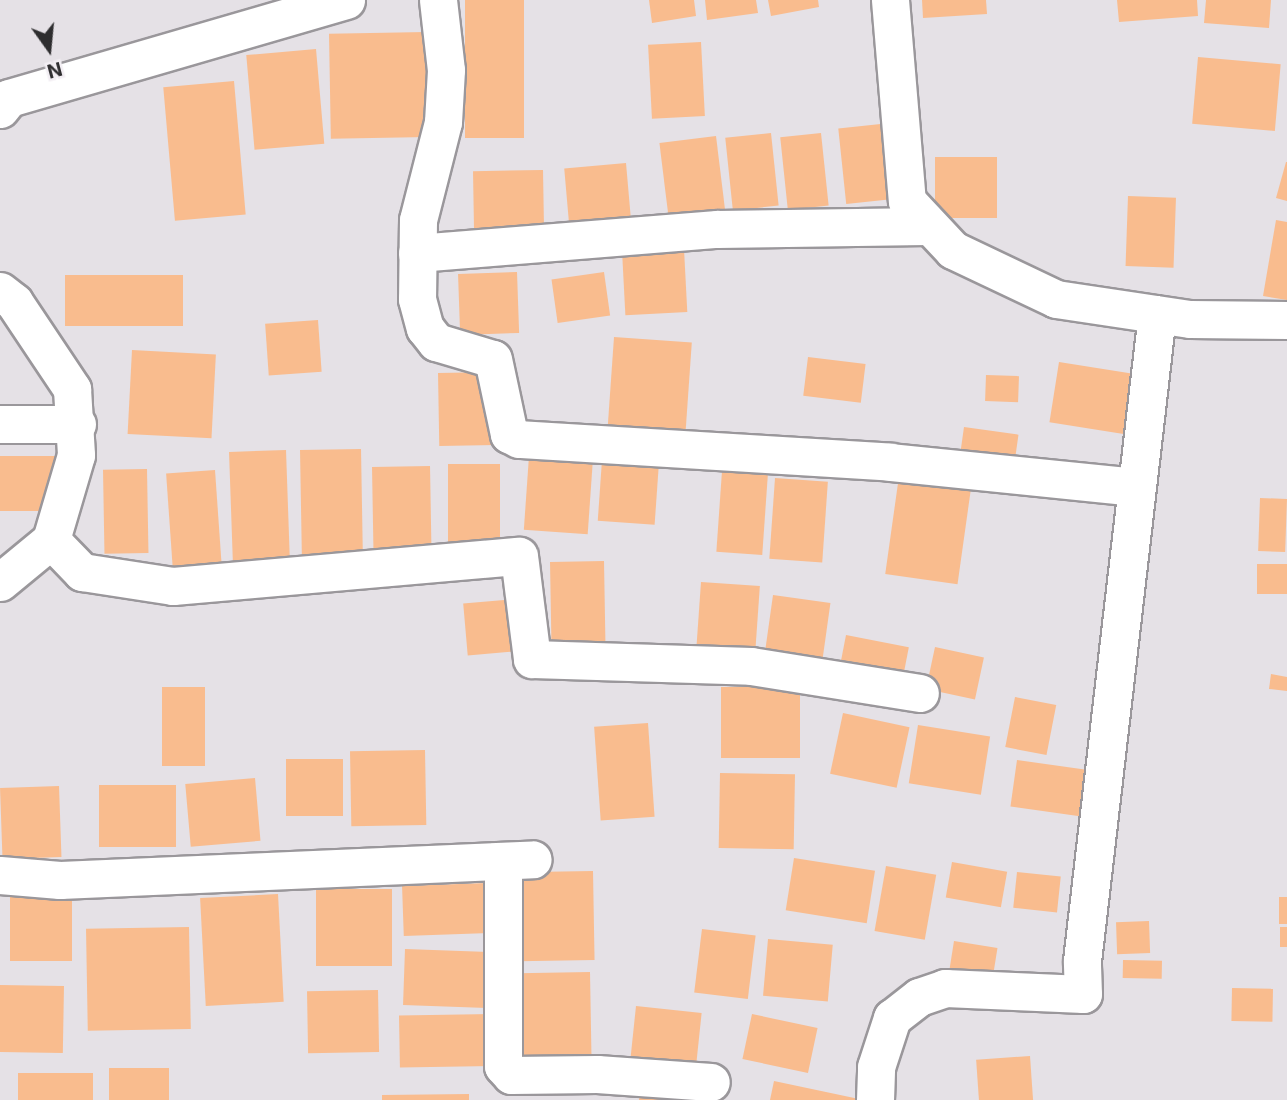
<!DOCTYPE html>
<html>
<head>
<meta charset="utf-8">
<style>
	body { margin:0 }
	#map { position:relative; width:1287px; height:1100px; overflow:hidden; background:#e5e1e6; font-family:Inter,sans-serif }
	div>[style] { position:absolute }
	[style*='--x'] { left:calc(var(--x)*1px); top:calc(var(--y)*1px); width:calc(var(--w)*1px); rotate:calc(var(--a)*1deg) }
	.building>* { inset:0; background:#f9bc8e; transform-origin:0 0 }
	.roads { filter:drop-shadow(2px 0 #9a979b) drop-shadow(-2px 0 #9a979b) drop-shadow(0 2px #9a979b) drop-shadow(0 -2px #9a979b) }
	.minor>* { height:37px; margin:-18.5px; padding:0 18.5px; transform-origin:18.5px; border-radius:18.5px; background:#fff }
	span { translate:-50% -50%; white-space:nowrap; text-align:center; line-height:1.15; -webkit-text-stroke:6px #f2eef3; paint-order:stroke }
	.north { position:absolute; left:14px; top:14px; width:70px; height:70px; -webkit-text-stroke:5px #f2eef3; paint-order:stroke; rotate:165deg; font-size:19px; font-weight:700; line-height:28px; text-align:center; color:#2e2d2f }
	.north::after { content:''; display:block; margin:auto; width:24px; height:32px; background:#2e2d2f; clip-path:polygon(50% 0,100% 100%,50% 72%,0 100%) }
</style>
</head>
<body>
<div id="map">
	<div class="building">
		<div style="left:465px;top:0;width:59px;height:138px"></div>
		<div style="clip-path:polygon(649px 0,694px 0,696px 16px,652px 23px)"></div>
		<div style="clip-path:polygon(705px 0,756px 0,758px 13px,707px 20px)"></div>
		<div style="clip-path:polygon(768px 0,818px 0,819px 7px,771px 16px)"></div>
		<div style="clip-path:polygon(922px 0,986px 0,987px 14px,923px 18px)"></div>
		<div style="clip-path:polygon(1117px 0,1197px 0,1198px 16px,1119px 22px)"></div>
		<div style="clip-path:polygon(1206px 0,1271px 0,1269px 28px,1204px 23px)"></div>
		<div style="left:426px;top:32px;width:105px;height:97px;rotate:89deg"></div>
		<div style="left:701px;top:42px;width:74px;height:53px;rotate:87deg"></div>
		<div style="left:316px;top:49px;width:95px;height:70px;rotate:85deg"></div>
		<div style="left:1198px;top:57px;width:83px;height:67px;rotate:5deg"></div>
		<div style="left:234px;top:81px;width:134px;height:71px;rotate:85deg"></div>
		<div style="left:890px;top:123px;width:76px;height:52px;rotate:84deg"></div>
		<div style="left:771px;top:133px;width:73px;height:46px;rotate:84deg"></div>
		<div style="left:821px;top:133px;width:73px;height:41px;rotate:84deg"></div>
		<div style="left:716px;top:136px;width:77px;height:57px;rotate:83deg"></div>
		<div style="left:935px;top:157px;width:62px;height:61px"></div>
		<div style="clip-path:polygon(1286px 162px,1287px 162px,1287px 201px,1276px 198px)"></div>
		<div style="left:626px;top:163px;width:66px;height:62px;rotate:85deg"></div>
		<div style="left:543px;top:170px;width:64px;height:70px;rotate:89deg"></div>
		<div style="left:1128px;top:196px;width:48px;height:70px;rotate:2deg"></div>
		<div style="clip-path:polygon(1276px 220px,1287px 222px,1287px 300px,1263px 296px)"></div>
		<div style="left:684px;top:249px;width:63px;height:62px;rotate:87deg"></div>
		<div style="left:517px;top:272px;width:61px;height:59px;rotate:88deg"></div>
		<div style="left:604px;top:272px;width:44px;height:53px;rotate:82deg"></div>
		<div style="left:183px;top:275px;width:51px;height:118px;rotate:90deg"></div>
		<div style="left:318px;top:320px;width:52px;height:53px;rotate:86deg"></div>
		<div style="left:614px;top:337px;width:78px;height:98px;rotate:4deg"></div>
		<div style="left:132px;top:350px;width:84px;height:84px;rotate:3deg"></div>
		<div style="left:808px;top:357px;width:58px;height:39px;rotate:7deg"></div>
		<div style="left:1059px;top:362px;width:83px;height:61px;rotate:9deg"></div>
		<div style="left:495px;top:372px;width:73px;height:57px;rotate:89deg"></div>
		<div style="left:986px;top:375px;width:33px;height:26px;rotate:2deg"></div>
		<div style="left:964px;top:427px;width:55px;height:30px;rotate:8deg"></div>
		<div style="left:361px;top:449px;width:109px;height:61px;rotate:89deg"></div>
		<div style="left:286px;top:450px;width:114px;height:57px;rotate:88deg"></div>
		<div style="left:0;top:456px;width:56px;height:55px"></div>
		<div style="left:529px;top:456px;width:64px;height:74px;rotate:4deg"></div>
		<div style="left:602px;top:460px;width:57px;height:61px;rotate:4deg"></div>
		<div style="left:448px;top:464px;width:52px;height:81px"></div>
		<div style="left:430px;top:466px;width:86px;height:58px;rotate:89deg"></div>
		<div style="left:147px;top:469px;width:84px;height:44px;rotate:89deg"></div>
		<div style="left:215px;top:470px;width:95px;height:49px;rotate:86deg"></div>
		<div style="left:722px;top:471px;width:46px;height:81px;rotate:4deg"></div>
		<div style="left:899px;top:476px;width:73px;height:99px;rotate:8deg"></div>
		<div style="left:775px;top:478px;width:53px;height:81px;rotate:4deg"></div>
		<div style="left:1260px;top:498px;width:27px;height:53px;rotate:2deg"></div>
		<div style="left:604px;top:561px;width:81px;height:54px;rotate:89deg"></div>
		<div style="left:1257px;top:564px;width:30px;height:30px"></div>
		<div style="left:701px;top:582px;width:59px;height:65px;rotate:4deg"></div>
		<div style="left:773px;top:595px;width:58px;height:58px;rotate:8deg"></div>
		<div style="left:516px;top:599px;width:52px;height:53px;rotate:85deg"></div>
		<div style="left:846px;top:635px;width:64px;height:34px;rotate:11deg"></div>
		<div style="left:935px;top:647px;width:50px;height:43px;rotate:12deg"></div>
		<div style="clip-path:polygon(1271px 674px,1287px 677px,1287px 691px,1269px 689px)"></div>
		<div style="left:205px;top:687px;width:79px;height:43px;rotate:90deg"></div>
		<div style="left:721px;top:687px;width:79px;height:71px"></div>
		<div style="left:1015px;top:697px;width:42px;height:51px;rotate:11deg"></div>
		<div style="left:843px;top:713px;width:68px;height:62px;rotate:12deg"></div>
		<div style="left:648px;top:723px;width:94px;height:54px;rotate:86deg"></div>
		<div style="left:918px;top:725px;width:73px;height:59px;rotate:9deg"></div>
		<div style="left:425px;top:750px;width:75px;height:75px;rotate:89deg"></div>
		<div style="left:286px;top:759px;width:57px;height:57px"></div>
		<div style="left:1017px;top:760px;width:70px;height:47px;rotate:8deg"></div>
		<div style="left:720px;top:773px;width:75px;height:75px;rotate:1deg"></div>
		<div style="left:255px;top:778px;width:63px;height:70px;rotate:85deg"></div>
		<div style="left:99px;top:785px;width:77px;height:62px"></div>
		<div style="left:59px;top:786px;width:71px;height:59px;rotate:88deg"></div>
		<div style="left:794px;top:858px;width:82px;height:53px;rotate:9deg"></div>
		<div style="left:952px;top:862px;width:56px;height:36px;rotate:10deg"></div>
		<div style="left:886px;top:866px;width:51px;height:66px;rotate:10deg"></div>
		<div style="left:593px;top:871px;width:89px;height:76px;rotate:89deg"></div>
		<div style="left:1017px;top:872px;width:44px;height:36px;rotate:6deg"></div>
		<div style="left:488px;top:883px;width:50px;height:86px;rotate:88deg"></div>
		<div style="left:392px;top:889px;width:77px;height:76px;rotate:90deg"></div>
		<div style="left:72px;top:893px;width:68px;height:62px;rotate:90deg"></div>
		<div style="left:278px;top:894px;width:108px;height:78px;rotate:87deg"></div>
		<div style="left:1279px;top:897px;width:8px;height:27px"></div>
		<div style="left:1149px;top:921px;width:32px;height:33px;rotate:88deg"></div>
		<div style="left:189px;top:927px;width:102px;height:103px;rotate:89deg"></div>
		<div style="left:1280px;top:927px;width:7px;height:20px"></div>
		<div style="left:702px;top:929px;width:54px;height:64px;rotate:7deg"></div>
		<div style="left:768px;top:939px;width:65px;height:57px;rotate:5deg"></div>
		<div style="left:954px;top:941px;width:44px;height:42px;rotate:9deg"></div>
		<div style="left:405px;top:949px;width:91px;height:56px;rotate:2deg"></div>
		<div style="left:1123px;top:960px;width:39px;height:18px;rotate:1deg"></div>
		<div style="left:590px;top:972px;width:88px;height:72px;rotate:89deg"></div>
		<div style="left:0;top:985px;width:64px;height:67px;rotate:1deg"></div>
		<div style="left:1232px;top:988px;width:41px;height:33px;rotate:1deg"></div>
		<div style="left:378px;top:990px;width:62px;height:71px;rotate:89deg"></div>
		<div style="left:636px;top:1006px;width:66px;height:62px;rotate:6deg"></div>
		<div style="left:492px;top:1014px;width:52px;height:93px;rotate:89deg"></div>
		<div style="left:752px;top:1014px;width:67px;height:46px;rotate:12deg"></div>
		<div style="left:1030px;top:1056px;width:44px;height:54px;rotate:86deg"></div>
		<div style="left:109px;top:1068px;width:60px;height:32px"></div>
		<div style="left:93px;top:1073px;width:27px;height:75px;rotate:90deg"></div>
		<div style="clip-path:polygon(774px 1081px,859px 1099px,859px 1100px,770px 1100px)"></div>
		<div style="clip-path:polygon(641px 1086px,711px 1100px,639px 1100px)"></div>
		<div style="clip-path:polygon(469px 1094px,469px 1100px,382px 1100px,382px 1095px)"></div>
	</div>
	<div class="roads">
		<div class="minor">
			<div style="--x:438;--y:0;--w:70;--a:83.5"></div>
			<div style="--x:446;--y:70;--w:52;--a:93.3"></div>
			<div style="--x:443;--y:122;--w:101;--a:104.3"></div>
			<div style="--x:418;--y:220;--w:79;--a:90.7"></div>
			<div style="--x:417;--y:299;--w:30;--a:75"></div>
			<div style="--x:425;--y:328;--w:18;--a:52"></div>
			<div style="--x:436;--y:342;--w:59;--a:16.6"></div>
			<div style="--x:493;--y:359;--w:77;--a:78"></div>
			<div style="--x:509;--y:434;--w:11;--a:27"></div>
			<div style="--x:519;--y:439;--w:372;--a:3.5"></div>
			<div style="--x:890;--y:462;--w:246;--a:5.8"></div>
			<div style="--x:890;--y:0;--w:202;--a:85.2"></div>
			<div style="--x:907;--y:201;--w:67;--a:46.8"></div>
			<div style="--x:953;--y:250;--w:114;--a:25.4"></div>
			<div style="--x:1056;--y:299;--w:135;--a:8.5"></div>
			<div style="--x:1190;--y:319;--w:97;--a:0.6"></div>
			<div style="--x:0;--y:109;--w:14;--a:-51"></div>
			<div style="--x:9;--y:98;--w:351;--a:-16.2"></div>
			<div style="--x:417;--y:253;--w:301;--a:-4.6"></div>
			<div style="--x:717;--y:229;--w:212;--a:-0.8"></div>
			<div style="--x:0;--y:291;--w:18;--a:38"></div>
			<div style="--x:14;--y:302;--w:105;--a:56.3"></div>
			<div style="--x:72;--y:389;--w:66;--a:86.5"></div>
			<div style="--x:76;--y:455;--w:89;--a:106.4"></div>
			<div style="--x:51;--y:540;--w:45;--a:45.9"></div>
			<div style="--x:82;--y:572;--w:92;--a:8.7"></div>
			<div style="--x:173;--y:586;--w:347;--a:-5"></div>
			<div style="--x:519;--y:556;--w:104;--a:82.8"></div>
			<div style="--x:532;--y:659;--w:219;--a:1.8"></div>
			<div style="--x:751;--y:666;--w:171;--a:9.1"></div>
			<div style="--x:0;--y:424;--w:77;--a:0"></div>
			<div style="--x:0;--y:582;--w:66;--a:-39.5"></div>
			<div style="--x:503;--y:862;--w:204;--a:90"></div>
			<div style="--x:503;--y:1066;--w:12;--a:48"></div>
			<div style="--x:511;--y:1075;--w:86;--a:-0.7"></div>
			<div style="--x:597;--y:1074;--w:114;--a:4"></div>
			<div style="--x:0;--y:875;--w:60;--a:4.8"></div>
			<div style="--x:60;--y:880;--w:473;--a:-2.5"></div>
			<div style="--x:875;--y:1100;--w:33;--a:-88"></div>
			<div style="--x:876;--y:1067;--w:52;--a:-71.9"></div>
			<div style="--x:892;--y:1018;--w:34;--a:-38"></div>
			<div style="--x:919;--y:997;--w:28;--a:-19"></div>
			<div style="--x:945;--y:988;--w:138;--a:2.5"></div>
			<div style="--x:1083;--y:994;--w:33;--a:-92"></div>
			<div style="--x:1082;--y:961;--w:651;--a:-83.39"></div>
		</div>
	</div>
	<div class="north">N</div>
</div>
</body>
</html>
